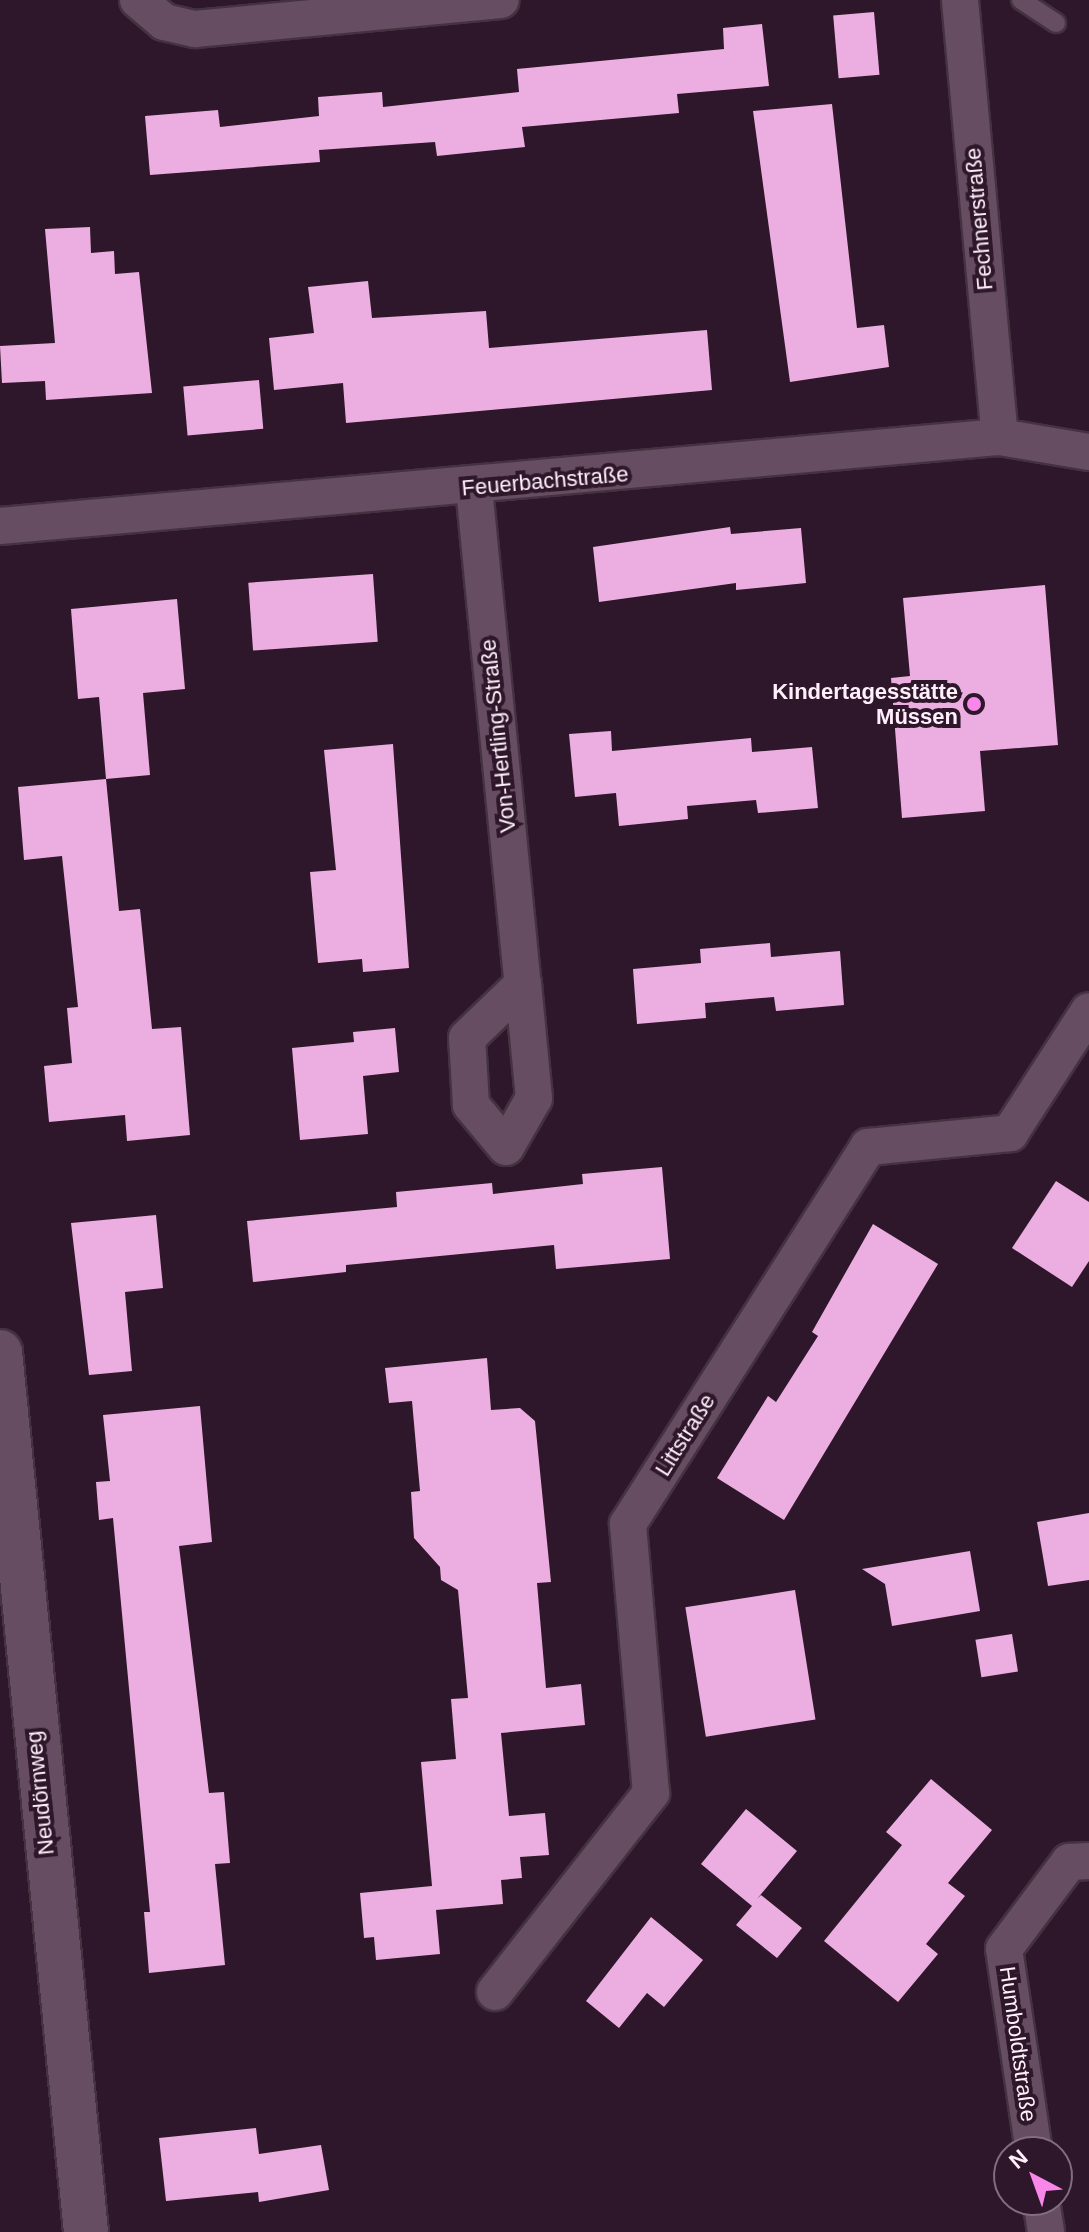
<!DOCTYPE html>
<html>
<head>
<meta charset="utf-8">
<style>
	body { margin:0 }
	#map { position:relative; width:1089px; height:2232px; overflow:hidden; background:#2e172a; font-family:Helvetica,sans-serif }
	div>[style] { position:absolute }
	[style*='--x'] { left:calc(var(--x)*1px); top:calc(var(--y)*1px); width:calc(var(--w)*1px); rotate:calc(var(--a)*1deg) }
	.building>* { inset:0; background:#ecaee1; transform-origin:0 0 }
	.roads { filter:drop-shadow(2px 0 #443241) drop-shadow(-2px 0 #443241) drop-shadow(0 2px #443241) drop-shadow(0 -2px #443241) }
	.lane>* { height:18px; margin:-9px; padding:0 9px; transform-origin:9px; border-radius:9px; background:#674d62 }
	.street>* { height:36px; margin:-18px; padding:0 18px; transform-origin:18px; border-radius:18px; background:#674d62 }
	.secondary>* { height:44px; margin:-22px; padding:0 22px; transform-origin:22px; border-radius:22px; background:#674d62 }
	.dots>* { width:22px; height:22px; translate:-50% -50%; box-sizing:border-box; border:4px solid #2e172a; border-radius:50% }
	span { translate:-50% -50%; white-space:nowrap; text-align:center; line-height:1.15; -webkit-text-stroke:8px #2e172a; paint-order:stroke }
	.street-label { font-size:22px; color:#ffeffb }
	.poi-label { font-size:22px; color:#ffeffb; font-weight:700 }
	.right { translate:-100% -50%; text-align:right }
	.north { position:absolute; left:993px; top:2136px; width:80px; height:80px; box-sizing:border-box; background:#2e172a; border:2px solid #826d7e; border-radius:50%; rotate:319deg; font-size:22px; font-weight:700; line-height:32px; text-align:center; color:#ffeffb }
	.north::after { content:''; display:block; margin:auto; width:28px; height:36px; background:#f987e9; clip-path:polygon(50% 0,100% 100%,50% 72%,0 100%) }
</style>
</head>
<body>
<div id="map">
	<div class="building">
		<div style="left:874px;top:12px;width:63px;height:41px;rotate:85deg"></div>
		<div style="clip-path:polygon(762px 24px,769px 86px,677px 94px,679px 113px,522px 127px,525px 147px,437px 156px,435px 142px,319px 150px,320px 162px,150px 175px,145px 116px,218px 110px,220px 127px,319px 116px,318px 97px,382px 92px,383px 107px,519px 92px,517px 69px,724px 49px,723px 28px)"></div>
		<div style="clip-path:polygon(832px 104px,857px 328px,884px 325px,889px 367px,790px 382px,753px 111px)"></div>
		<div style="clip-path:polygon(90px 227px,91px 253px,114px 251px,115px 274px,139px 272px,152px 393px,46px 400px,45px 381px,2px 383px,0 346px,55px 343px,45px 229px)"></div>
		<div style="clip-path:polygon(368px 281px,372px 318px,486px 311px,489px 348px,707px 330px,712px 390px,346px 423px,343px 383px,274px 390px,269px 338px,314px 333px,308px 287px)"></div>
		<div style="left:259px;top:380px;width:49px;height:76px;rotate:85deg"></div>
		<div style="clip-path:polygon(730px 527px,731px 534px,801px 528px,806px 583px,736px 590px,736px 583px,599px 602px,593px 547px)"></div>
		<div style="left:373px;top:574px;width:68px;height:125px;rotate:86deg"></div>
		<div style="clip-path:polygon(1045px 585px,1058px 745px,980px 751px,985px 811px,902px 818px,891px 678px,910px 676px,903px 598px)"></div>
		<div style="clip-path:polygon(177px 599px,185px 689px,143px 693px,150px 775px,106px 779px,99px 697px,78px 699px,71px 609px)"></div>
		<div style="clip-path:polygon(611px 731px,612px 751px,751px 738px,752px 752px,812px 747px,818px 808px,758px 813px,756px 800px,687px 806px,688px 819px,619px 826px,616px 793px,575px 797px,569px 734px)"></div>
		<div style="clip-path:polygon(393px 744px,409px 968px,363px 972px,362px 959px,318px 963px,310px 872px,336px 870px,324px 750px)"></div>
		<div style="clip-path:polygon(106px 779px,119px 911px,140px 909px,152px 1029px,181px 1027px,190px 1135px,127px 1141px,125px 1115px,49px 1122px,44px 1066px,72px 1063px,67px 1008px,78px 1007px,62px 856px,24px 860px,18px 787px)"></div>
		<div style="clip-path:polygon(770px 943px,771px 957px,840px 951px,844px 1005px,776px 1011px,774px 997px,705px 1003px,706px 1018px,637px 1024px,633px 969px,701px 963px,700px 949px)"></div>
		<div style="clip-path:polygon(395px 1028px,399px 1072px,363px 1076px,368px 1134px,300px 1140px,292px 1048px,354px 1042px,353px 1032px)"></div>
		<div style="clip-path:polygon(662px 1167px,670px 1259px,556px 1269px,554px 1245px,346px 1265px,346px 1272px,253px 1282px,247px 1221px,397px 1207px,396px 1192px,492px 1183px,493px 1194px,583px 1184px,582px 1174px)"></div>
		<div style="clip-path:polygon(1056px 1181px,1089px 1202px,1089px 1261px,1072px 1287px,1012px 1248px)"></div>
		<div style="clip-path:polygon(156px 1215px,163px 1288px,125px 1292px,132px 1371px,89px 1375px,71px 1223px)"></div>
		<div style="clip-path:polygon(873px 1224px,938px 1264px,784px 1520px,717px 1478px,768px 1396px,776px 1402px,818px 1336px,812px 1332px)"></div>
		<div style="clip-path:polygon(487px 1358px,491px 1410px,520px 1408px,535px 1421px,551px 1582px,537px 1583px,546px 1688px,581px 1684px,585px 1725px,501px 1733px,509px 1816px,545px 1813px,549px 1855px,520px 1857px,522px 1878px,501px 1880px,503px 1904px,436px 1910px,440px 1954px,376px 1960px,374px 1937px,364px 1938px,360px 1893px,432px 1886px,421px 1762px,456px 1759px,451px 1699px,468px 1698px,458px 1590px,441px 1580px,440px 1567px,414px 1538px,411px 1492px,420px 1491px,412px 1401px,389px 1403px,385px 1368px)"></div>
		<div style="clip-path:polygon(200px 1406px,212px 1542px,179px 1546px,209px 1793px,224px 1792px,230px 1863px,215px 1864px,225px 1965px,149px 1973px,144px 1912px,150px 1912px,113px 1518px,99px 1520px,96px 1482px,110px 1481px,103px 1415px)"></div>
		<div style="clip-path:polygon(1089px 1513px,1089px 1580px,1048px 1586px,1037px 1522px)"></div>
		<div style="clip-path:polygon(970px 1551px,980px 1611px,892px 1626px,885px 1584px,862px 1569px)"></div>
		<div style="left:795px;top:1590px;width:131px;height:111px;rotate:81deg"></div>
		<div style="left:1012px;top:1634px;width:38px;height:37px;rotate:81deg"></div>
		<div style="clip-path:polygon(931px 1779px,992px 1830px,948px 1883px,965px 1896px,926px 1944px,938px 1954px,898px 2002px,824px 1941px,902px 1845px,886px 1832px)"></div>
		<div style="clip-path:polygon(746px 1809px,797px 1851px,757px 1899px,761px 1895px,802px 1928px,777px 1958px,736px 1925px,752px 1906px,701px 1864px)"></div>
		<div style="clip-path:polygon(651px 1917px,703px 1960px,664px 2007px,647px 1993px,619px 2028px,586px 2001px)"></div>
		<div style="clip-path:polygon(256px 2128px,259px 2154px,321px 2145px,329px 2190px,259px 2202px,258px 2192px,166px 2201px,159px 2138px)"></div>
	</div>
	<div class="roads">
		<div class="lane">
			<div style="--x:1021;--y:0;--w:42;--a:33.3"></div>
		</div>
		<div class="street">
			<div style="--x:138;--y:0;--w:34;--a:40"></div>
			<div style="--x:164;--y:22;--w:32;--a:13"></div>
			<div style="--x:195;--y:29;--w:307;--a:-5.4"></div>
			<div style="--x:960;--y:0;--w:439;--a:84.8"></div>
			<div style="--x:474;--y:488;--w:498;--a:84.4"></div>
			<div style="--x:523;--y:984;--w:115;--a:84.5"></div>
			<div style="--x:534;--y:1098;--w:56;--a:119.7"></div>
			<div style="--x:506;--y:1147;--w:55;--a:-129.8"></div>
			<div style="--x:471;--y:1105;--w:67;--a:-93.4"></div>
			<div style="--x:467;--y:1038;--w:78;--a:-44"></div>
			<div style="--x:0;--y:526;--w:1004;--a:-5.09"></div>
			<div style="--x:1000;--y:437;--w:90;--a:9.6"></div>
			<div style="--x:495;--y:1992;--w:253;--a:-51.9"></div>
			<div style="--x:651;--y:1793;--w:270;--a:-94.9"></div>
			<div style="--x:628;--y:1524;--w:447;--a:-57.5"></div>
			<div style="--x:868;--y:1147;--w:143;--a:-5.6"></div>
			<div style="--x:1010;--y:1133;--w:145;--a:-57.1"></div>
			<div style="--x:1034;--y:2152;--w:205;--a:-98.4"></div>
			<div style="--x:1004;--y:1949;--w:109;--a:-53.2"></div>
			<div style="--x:1069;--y:1862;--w:20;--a:-3"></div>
			<div style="--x:1041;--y:2200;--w:32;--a:81"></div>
		</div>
		<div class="secondary">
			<div style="--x:0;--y:1352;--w:884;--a:84.42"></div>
		</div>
	</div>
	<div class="dots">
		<div style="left:974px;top:704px;background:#f987e9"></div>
	</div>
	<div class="street-label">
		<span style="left:979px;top:219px;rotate:-95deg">Fechnerstraße</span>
		<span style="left:545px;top:481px;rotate:-5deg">Feuerbachstraße</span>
		<span style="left:498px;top:736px;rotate:-96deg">Von-Hertling-Straße</span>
		<span style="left:685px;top:1435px;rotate:-58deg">Littstraße</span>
		<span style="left:40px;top:1793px;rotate:-96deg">Neudörnweg</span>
		<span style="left:1018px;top:2044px;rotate:82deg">Humboldtstraße</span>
	</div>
	<div class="poi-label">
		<span class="right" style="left:958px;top:704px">Kindertagesstätte<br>Müssen</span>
	</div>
	<div class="north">N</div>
</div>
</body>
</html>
